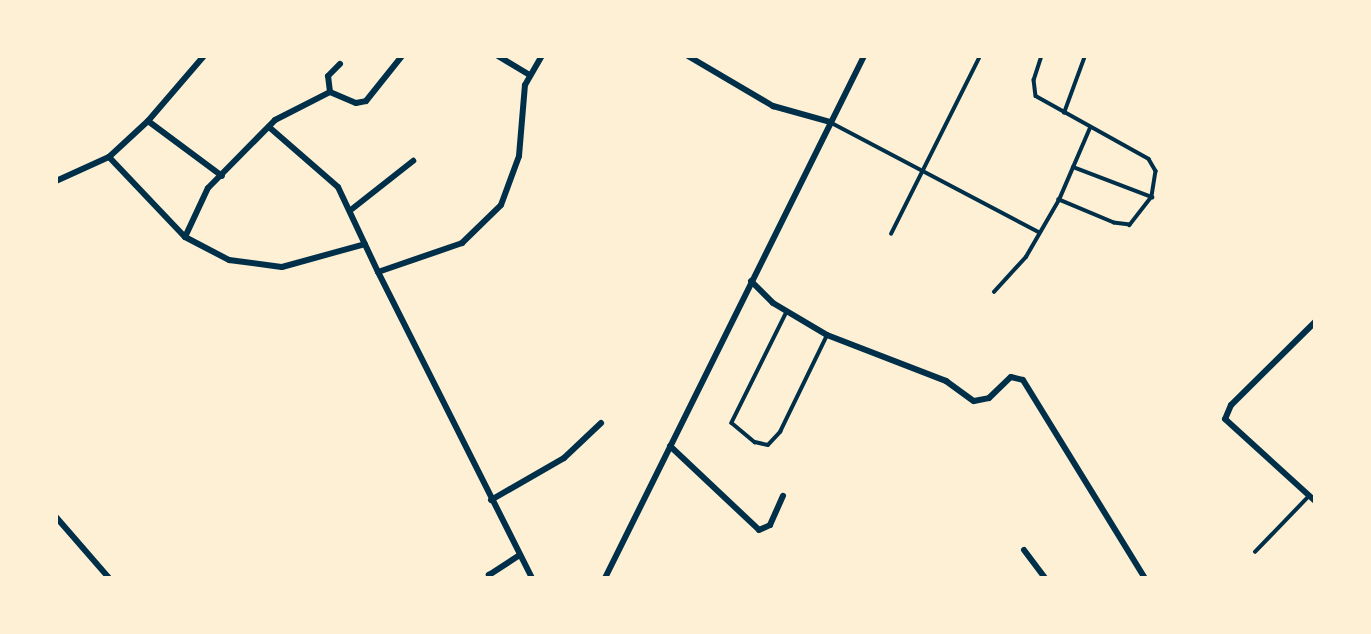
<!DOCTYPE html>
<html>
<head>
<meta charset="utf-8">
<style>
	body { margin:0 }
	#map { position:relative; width:1371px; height:634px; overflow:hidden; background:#fdf0d5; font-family:Cabin,sans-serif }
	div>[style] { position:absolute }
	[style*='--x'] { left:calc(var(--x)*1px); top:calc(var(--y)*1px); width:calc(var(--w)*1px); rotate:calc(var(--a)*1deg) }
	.service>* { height:3.5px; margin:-1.75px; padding:0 1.75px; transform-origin:1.75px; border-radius:1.75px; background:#003049 }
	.minor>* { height:6px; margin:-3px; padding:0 3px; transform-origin:3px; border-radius:3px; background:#003049 }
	span { translate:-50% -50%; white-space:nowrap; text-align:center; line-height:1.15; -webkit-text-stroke:5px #fdf0d5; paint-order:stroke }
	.frame { position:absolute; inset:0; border:58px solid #fdf0d5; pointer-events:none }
</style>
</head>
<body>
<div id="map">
	<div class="service">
		<div style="--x:1042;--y:56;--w:25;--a:108"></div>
		<div style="--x:1034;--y:80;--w:16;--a:83"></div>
		<div style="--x:1036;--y:96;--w:129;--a:29.1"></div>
		<div style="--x:1149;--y:159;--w:14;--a:60"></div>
		<div style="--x:1156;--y:171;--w:26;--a:99"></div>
		<div style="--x:1152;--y:197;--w:36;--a:128"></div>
		<div style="--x:1130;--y:225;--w:16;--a:-173"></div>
		<div style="--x:1114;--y:223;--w:60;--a:-157.3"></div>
		<div style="--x:1064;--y:113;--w:61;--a:-69.8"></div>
		<div style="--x:830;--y:122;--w:236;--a:27.8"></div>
		<div style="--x:1073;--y:167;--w:85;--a:20.8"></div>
		<div style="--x:891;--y:234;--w:199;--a:-63.4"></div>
		<div style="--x:994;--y:292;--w:47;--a:-47.6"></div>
		<div style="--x:1026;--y:257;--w:66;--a:-59.9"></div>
		<div style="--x:1059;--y:200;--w:78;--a:-66.7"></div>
		<div style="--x:787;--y:312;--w:124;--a:116.4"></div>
		<div style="--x:732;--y:423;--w:30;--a:40"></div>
		<div style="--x:755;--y:442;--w:13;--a:13"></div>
		<div style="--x:768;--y:445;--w:18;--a:-47"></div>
		<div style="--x:780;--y:432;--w:108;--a:-64.1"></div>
		<div style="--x:1255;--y:552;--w:78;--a:-46"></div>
	</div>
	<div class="minor">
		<div style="--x:498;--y:56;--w:35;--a:31"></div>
		<div style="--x:688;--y:56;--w:99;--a:30.5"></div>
		<div style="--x:773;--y:106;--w:59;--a:15.7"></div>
		<div style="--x:330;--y:92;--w:16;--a:-97"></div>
		<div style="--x:328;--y:76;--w:17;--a:-45"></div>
		<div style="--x:148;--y:121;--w:92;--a:36.6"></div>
		<div style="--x:269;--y:127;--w:91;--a:41"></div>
		<div style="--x:338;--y:187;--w:94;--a:64.8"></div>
		<div style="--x:109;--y:157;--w:110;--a:46.5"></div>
		<div style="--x:185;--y:237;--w:50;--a:27.6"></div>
		<div style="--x:229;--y:260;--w:53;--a:7.5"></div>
		<div style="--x:282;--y:267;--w:86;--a:-15.5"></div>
		<div style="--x:56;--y:181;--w:58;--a:-24.4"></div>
		<div style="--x:109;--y:157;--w:53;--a:-42.7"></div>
		<div style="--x:148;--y:121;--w:86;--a:-49.3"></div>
		<div style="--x:352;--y:209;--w:78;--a:-38.2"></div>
		<div style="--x:185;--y:237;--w:54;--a:-64.9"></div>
		<div style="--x:208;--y:188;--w:95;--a:-45.4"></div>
		<div style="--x:275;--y:120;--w:62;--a:-27"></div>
		<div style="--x:330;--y:92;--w:28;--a:23"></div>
		<div style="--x:356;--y:103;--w:10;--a:-11"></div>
		<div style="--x:366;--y:101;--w:58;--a:-51.3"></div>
		<div style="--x:751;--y:281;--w:31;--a:45"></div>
		<div style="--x:773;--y:303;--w:63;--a:30.7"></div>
		<div style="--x:827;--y:335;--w:128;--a:21.1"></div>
		<div style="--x:946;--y:381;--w:34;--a:36"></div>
		<div style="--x:974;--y:401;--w:15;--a:-11"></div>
		<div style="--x:989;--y:398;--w:30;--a:-44"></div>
		<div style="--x:1011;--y:377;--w:12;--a:14"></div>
		<div style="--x:1023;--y:380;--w:233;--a:58.4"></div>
		<div style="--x:1315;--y:322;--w:118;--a:135.3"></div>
		<div style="--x:1231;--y:405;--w:15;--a:113"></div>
		<div style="--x:1225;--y:419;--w:122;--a:42.3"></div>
		<div style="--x:670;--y:446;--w:122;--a:43.3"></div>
		<div style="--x:759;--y:530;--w:12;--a:-24"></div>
		<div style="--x:770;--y:525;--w:32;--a:-66"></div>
		<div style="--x:491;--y:500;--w:84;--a:-29.9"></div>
		<div style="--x:564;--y:458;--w:51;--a:-43.4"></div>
		<div style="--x:56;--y:517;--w:81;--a:49"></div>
		<div style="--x:1024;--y:550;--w:35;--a:53"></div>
		<div style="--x:491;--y:578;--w:4;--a:-124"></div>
		<div style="--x:489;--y:575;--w:37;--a:-33"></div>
		<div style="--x:532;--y:578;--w:343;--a:-116.7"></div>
		<div style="--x:378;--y:272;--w:89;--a:-19"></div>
		<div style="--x:462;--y:243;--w:54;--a:-44.3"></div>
		<div style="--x:501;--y:205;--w:52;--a:-69.8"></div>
		<div style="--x:519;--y:156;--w:71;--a:-85.2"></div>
		<div style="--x:525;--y:85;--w:34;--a:-60"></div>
		<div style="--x:605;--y:578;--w:583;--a:-63.61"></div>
	</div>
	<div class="frame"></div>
</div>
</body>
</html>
